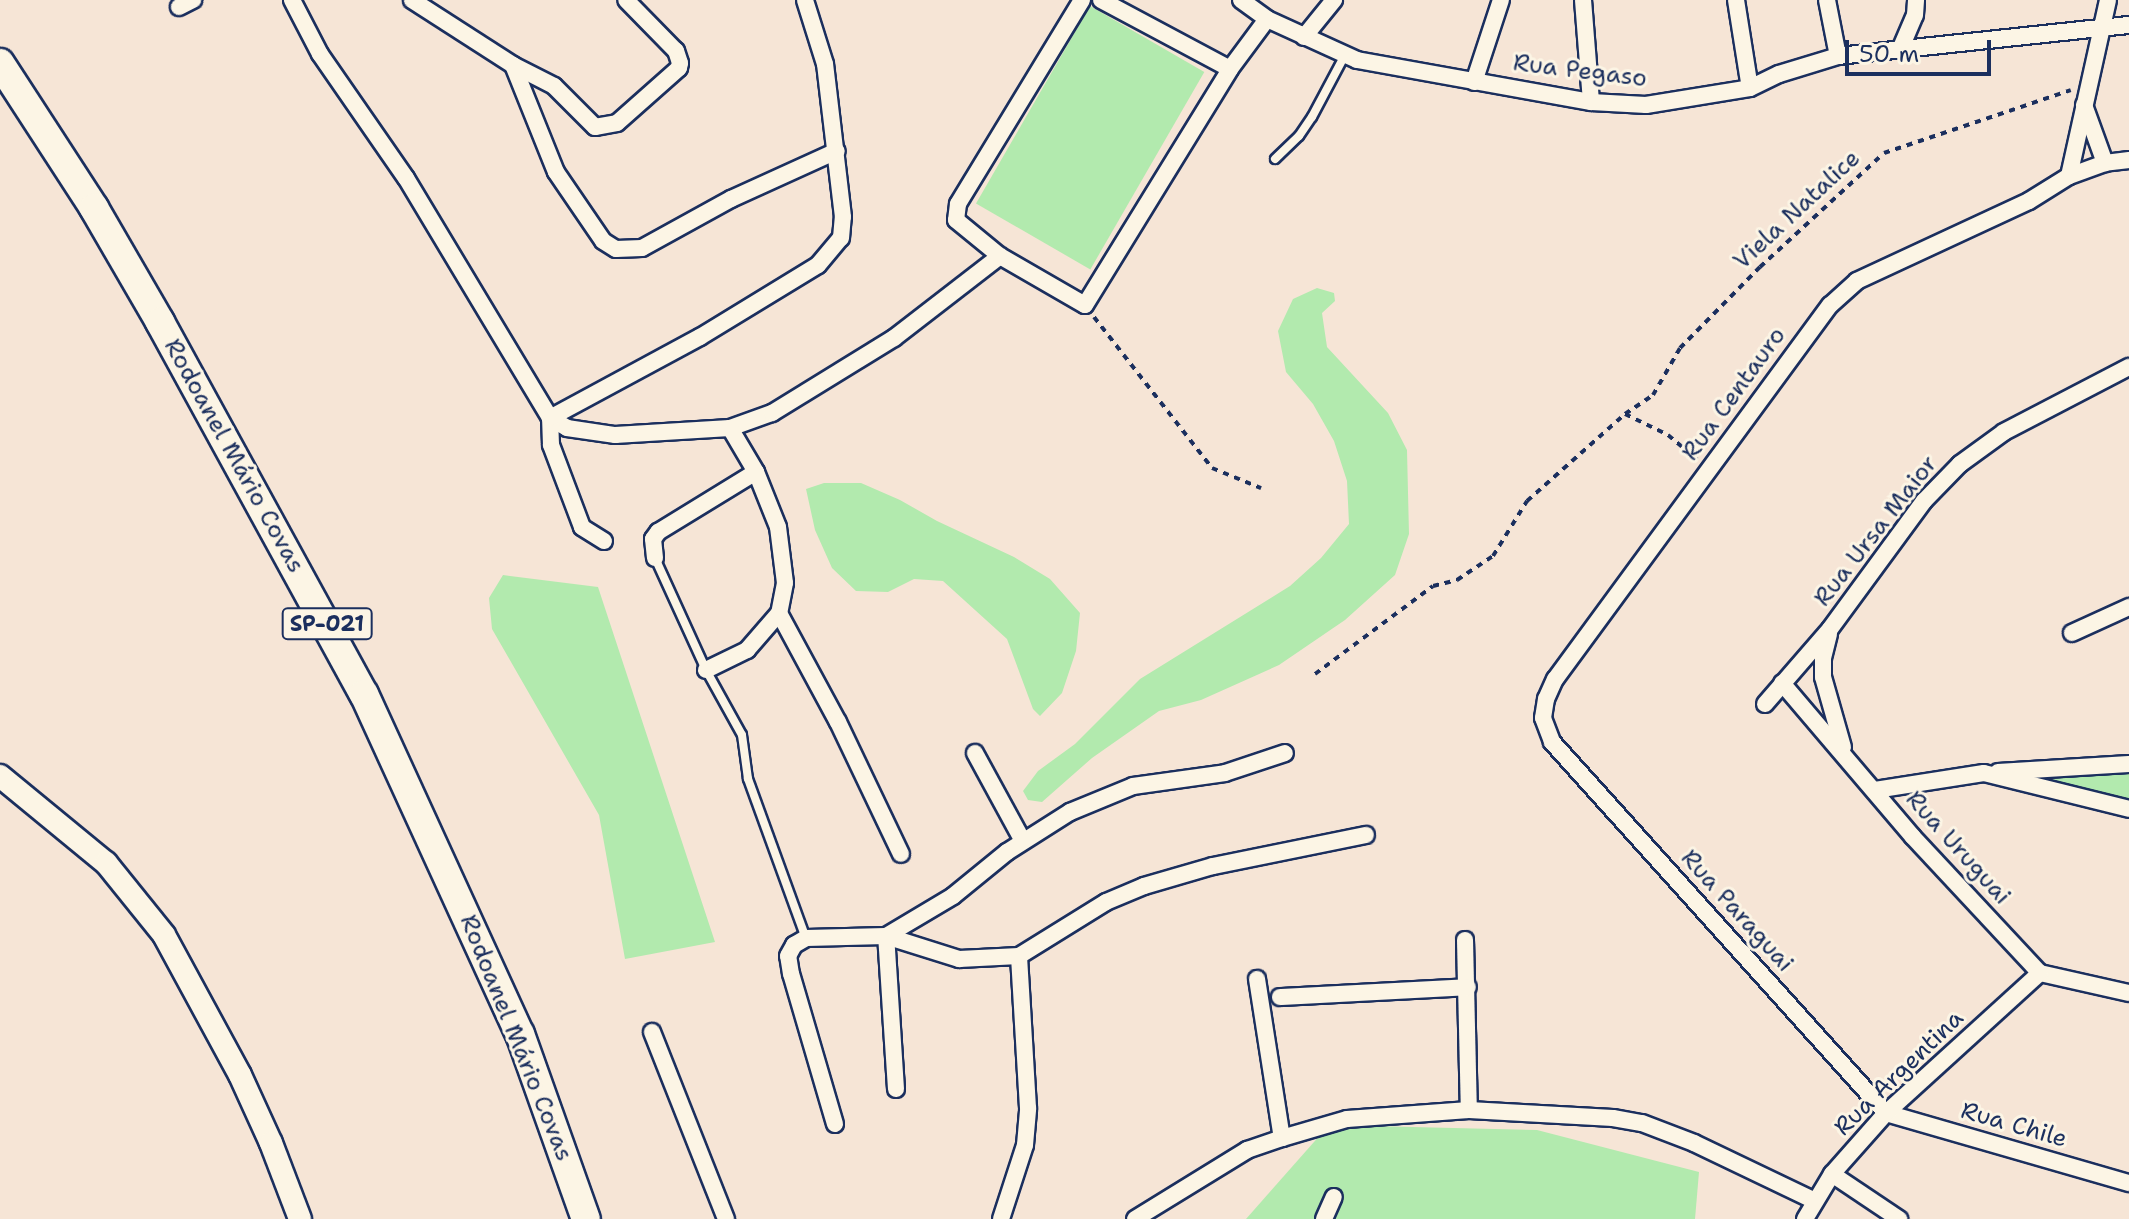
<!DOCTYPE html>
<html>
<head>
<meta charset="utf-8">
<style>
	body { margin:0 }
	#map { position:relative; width:2129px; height:1219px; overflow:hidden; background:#f6e5d6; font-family:"Shantell Sans",sans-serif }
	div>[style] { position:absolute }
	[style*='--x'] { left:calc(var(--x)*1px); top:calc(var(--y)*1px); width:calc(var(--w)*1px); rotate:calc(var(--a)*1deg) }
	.green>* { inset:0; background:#b2eaae; transform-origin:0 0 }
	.path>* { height:4px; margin-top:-2px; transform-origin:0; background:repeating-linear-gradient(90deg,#1b2f5e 0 6px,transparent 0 12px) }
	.roads { filter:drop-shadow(2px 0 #1b2f5e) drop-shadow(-2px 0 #1b2f5e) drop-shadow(0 2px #1b2f5e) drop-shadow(0 -2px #1b2f5e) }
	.lane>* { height:8px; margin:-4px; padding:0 4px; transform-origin:4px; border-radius:4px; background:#fcf5e5 }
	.street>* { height:16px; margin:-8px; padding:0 8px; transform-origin:8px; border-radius:8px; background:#fcf5e5 }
	.secondary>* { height:22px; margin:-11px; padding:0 11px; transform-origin:11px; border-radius:11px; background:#fcf5e5 }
	.highway>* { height:28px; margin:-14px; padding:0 14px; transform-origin:14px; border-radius:14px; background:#fcf5e5 }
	span { translate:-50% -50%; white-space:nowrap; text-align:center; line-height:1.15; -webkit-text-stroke:6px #fcf5e5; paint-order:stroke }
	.shield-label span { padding:2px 6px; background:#fcf5e5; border:2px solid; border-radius:6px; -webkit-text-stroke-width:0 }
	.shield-label { font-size:22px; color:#1b2f5e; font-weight:700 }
	.street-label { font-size:24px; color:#1b2f5e }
	.scale { position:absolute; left:1845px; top:40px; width:146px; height:36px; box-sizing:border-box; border:4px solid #1b2f5e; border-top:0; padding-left:10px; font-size:24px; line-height:28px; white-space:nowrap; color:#1b2f5e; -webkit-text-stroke:6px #fcf5e5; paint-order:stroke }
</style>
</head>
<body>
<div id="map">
	<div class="green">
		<div style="left:1090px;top:6px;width:132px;height:228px;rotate:30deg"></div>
		<div style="clip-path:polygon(1317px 288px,1334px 293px,1335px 301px,1322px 313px,1327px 347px,1388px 413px,1407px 450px,1409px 534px,1395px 575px,1345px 620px,1279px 665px,1201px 700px,1159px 711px,1092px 758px,1042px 802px,1028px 800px,1023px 791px,1038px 771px,1075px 744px,1140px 679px,1290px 586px,1321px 558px,1349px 524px,1347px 481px,1334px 441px,1313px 404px,1286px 372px,1278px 331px,1293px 299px)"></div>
		<div style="clip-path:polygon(824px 483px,861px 483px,900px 500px,937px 521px,1014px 557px,1050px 579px,1080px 613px,1076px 651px,1062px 693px,1040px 716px,1033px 709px,1007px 639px,943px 581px,914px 579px,888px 592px,856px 591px,832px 568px,815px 530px,806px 489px)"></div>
		<div style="clip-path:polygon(503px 575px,598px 587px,715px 942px,625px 959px,599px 815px,492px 629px,489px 598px)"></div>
		<div style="clip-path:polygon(2129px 770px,2129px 805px,2035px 782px,2038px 777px)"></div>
		<div style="clip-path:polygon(1329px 1125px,1537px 1130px,1699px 1172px,1695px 1219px,1246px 1219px)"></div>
	</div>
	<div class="path">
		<div style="--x:1094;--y:317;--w:192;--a:52"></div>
		<div style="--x:1212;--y:468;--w:53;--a:22.2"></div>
		<div style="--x:1625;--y:414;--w:48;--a:26"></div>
		<div style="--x:1668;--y:435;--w:38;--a:40"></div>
		<div style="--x:1315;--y:674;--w:147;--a:-36.7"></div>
		<div style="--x:1433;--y:586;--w:25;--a:-14"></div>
		<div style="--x:1457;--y:580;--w:43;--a:-33.7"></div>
		<div style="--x:1493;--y:556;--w:65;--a:-58.3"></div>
		<div style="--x:1527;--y:501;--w:131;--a:-41.6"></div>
		<div style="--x:1625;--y:414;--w:34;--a:-34"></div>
		<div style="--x:1653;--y:395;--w:54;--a:-60.1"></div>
		<div style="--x:1680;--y:348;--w:114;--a:-45.4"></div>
		<div style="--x:1760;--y:267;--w:168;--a:-42.6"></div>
		<div style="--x:1884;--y:153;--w:197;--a:-18.6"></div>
	</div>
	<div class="roads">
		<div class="lane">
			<div style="--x:1275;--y:159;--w:33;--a:-44"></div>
			<div style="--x:1299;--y:136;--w:23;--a:-56"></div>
			<div style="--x:1312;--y:117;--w:70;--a:-62"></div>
			<div style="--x:655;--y:558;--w:123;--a:65.5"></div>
			<div style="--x:706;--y:670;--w:74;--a:61"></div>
			<div style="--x:742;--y:735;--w:44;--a:82.2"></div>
			<div style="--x:748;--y:779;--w:169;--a:70"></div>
		</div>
		<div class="street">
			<div style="--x:292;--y:0;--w:61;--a:62.6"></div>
			<div style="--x:320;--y:54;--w:151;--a:55.3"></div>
			<div style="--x:406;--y:178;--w:280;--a:59"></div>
			<div style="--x:550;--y:418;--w:20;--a:30"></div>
			<div style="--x:567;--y:428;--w:49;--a:8.3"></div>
			<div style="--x:615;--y:435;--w:115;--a:-3.5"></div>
			<div style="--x:730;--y:428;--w:45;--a:-19.7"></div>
			<div style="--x:772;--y:413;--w:143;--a:-31.6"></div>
			<div style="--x:894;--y:338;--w:134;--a:-37.7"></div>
			<div style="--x:412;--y:0;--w:120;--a:32.8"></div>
			<div style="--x:513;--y:65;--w:115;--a:68.1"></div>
			<div style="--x:556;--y:172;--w:83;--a:55.7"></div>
			<div style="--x:603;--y:241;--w:15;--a:32"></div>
			<div style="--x:616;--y:249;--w:26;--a:-2"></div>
			<div style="--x:642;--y:248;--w:102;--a:-28.8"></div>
			<div style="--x:731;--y:199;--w:116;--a:-24.4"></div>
			<div style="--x:1082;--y:0;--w:239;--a:121.3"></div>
			<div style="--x:958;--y:204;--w:16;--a:97"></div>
			<div style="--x:956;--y:220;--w:57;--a:39.3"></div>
			<div style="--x:1000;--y:256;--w:98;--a:30"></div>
			<div style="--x:1085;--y:305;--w:277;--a:-58.4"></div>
			<div style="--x:1230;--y:69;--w:62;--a:-53.5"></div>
			<div style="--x:1101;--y:0;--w:146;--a:28.1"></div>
			<div style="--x:1241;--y:0;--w:32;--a:36"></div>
			<div style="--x:1267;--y:19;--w:99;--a:24.5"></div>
			<div style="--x:1357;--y:60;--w:238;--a:10.2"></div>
			<div style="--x:1591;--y:102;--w:55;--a:3.1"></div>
			<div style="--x:1646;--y:105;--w:105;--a:-9.3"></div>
			<div style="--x:1750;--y:88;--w:32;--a:-26"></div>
			<div style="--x:1779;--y:74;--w:62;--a:-17"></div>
			<div style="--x:1838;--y:56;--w:293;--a:-6.1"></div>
			<div style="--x:1583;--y:0;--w:102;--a:85.5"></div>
			<div style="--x:1736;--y:0;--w:89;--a:81"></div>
			<div style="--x:1827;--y:0;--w:57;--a:78.9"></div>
			<div style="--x:179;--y:7;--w:16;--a:-27"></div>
			<div style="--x:1304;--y:37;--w:48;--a:-51"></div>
			<div style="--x:1900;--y:50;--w:38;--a:-67"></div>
			<div style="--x:1915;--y:15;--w:15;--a:-86"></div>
			<div style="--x:513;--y:65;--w:46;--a:27.1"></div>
			<div style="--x:554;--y:86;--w:58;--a:45"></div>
			<div style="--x:595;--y:127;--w:22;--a:-10"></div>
			<div style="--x:617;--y:123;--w:83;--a:-41.6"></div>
			<div style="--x:679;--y:68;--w:5;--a:-79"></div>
			<div style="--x:680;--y:63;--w:13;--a:-108"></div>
			<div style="--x:676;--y:51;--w:71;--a:-134.4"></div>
			<div style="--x:1474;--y:82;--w:86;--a:-71.8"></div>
			<div style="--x:2084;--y:105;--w:62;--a:70.1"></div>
			<div style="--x:2129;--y:160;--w:24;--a:173"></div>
			<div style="--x:2105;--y:163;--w:38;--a:160"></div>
			<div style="--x:2069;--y:176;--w:47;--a:148"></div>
			<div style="--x:2029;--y:201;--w:190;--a:155.1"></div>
			<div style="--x:1857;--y:281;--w:36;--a:138"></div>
			<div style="--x:1830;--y:305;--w:464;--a:126.3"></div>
			<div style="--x:1555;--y:679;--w:22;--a:114"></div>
			<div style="--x:1546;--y:699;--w:19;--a:99"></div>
			<div style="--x:1543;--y:718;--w:26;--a:69"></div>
			<div style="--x:1552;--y:742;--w:499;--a:48"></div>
			<div style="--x:1886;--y:1113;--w:253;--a:16.1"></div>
			<div style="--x:2069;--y:176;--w:180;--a:-77.5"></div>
			<div style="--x:730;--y:428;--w:51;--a:59.4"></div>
			<div style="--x:756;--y:472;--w:59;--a:68.2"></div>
			<div style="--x:778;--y:527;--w:56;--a:82.9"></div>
			<div style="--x:785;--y:583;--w:31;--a:101"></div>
			<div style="--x:779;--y:613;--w:124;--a:61.6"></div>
			<div style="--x:838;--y:722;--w:146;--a:64.5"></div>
			<div style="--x:604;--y:541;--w:26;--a:-148"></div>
			<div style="--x:582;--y:527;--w:88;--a:-110.7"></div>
			<div style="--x:551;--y:445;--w:27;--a:-92"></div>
			<div style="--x:550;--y:418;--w:170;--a:-28.4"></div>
			<div style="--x:700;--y:337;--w:138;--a:-31.4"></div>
			<div style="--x:818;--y:265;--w:35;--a:-50"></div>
			<div style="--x:841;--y:238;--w:21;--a:-85"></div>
			<div style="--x:843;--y:217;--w:154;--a:-96.7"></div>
			<div style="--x:825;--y:64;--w:67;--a:-107.4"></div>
			<div style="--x:655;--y:558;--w:19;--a:-96"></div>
			<div style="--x:653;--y:539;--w:9;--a:-54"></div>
			<div style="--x:658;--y:532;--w:115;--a:-31.5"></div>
			<div style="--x:2072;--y:633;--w:63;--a:-24.5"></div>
			<div style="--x:1829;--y:634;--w:25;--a:104"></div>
			<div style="--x:1823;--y:658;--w:19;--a:90"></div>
			<div style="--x:1823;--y:677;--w:73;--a:74.1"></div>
			<div style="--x:706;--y:670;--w:46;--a:-26"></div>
			<div style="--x:747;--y:650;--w:49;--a:-49.1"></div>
			<div style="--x:1782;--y:683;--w:202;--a:49.6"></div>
			<div style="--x:1913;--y:837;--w:186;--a:47"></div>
			<div style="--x:1765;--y:704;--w:99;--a:-49.1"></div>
			<div style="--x:1830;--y:629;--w:159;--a:-53.7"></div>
			<div style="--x:1924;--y:501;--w:52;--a:-45.8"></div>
			<div style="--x:1960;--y:464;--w:54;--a:-36"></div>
			<div style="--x:2004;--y:432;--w:141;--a:-27.5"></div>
			<div style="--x:975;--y:753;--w:100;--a:61.4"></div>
			<div style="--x:1998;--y:772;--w:131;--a:-3.5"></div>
			<div style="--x:1875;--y:790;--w:110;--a:-8.9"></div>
			<div style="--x:1984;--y:773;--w:149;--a:13.9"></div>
			<div style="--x:1465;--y:940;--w:170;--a:88.7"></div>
			<div style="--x:2040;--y:973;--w:91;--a:12.7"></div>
			<div style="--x:1257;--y:979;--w:161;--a:81.1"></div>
			<div style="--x:1280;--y:997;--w:188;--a:-3"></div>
			<div style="--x:652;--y:1032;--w:201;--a:68.4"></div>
			<div style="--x:896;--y:1089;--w:153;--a:-93.7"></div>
			<div style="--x:886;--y:936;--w:78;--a:-30.8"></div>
			<div style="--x:953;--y:896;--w:70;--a:-39.2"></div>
			<div style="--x:1007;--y:852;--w:75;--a:-32.4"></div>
			<div style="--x:1070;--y:812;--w:68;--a:-22.4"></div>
			<div style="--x:1133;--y:786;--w:93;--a:-8"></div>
			<div style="--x:1225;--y:773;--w:63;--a:-18.4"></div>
			<div style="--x:835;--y:1124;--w:156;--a:-106.3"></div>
			<div style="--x:791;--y:974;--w:18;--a:-99"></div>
			<div style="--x:788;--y:956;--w:13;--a:-61"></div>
			<div style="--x:794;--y:945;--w:14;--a:-30"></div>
			<div style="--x:806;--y:938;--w:80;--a:-1.4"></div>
			<div style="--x:886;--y:936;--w:77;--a:17.5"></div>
			<div style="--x:959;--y:959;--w:60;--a:-2.9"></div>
			<div style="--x:1019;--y:956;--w:102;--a:-31.8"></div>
			<div style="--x:1106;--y:902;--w:41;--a:-22.8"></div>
			<div style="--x:1144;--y:886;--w:72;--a:-16.2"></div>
			<div style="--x:1213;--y:866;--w:156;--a:-11.5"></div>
			<div style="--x:1832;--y:1174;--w:81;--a:33.9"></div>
			<div style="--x:1001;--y:1219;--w:78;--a:-72"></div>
			<div style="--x:1025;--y:1145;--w:37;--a:-85"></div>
			<div style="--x:1028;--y:1108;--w:152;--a:-93.4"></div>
			<div style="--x:1135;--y:1219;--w:132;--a:-31.6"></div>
			<div style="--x:1247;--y:1150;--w:37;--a:-19"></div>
			<div style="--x:1282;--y:1138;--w:68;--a:-16.3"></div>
			<div style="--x:1347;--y:1119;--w:122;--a:-4.2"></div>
			<div style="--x:1469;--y:1110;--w:144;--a:3.2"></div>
			<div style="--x:1613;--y:1118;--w:29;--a:10"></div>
			<div style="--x:1642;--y:1123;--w:56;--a:21"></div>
			<div style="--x:1694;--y:1143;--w:132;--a:25.6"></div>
			<div style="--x:1324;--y:1219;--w:24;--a:-66"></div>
			<div style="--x:1805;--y:1219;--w:52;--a:-59"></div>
			<div style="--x:1832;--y:1174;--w:81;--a:-48.5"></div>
			<div style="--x:1886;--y:1113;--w:208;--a:-42.3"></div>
		</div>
		<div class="secondary">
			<div style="--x:0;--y:776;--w:137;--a:39.4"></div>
			<div style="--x:106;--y:863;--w:92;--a:51.1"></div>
			<div style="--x:164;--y:935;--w:159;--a:61.5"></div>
			<div style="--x:240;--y:1075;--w:75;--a:65.5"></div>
			<div style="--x:271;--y:1143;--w:81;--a:69.1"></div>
		</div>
		<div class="highway">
			<div style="--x:0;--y:63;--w:173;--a:57"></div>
			<div style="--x:94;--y:208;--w:132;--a:59.9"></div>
			<div style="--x:160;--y:322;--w:424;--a:61.3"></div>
			<div style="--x:364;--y:694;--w:374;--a:65.4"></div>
			<div style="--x:520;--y:1034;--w:196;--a:70.4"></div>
		</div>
	</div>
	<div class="shield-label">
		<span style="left:327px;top:624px">SP-021</span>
	</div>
	<div class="street-label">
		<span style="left:1580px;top:71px;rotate:7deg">Rua Pegaso</span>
		<span style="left:1797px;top:210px;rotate:-43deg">Viela Natalice</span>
		<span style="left:1734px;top:394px;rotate:-54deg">Rua Centauro</span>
		<span style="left:234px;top:456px;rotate:61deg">Rodoanel Mário Covas</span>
		<span style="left:1876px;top:531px;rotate:-52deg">Rua Ursa Maior</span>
		<span style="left:1958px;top:848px;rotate:48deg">Rua Uruguai</span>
		<span style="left:1737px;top:911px;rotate:48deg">Rua Paraguai</span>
		<span style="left:516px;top:1038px;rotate:68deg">Rodoanel Mário Covas</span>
		<span style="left:1899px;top:1073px;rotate:-44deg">Rua Argentina</span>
		<span style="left:2014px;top:1125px;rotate:16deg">Rua Chile</span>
	</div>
	<div class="scale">50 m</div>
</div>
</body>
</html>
